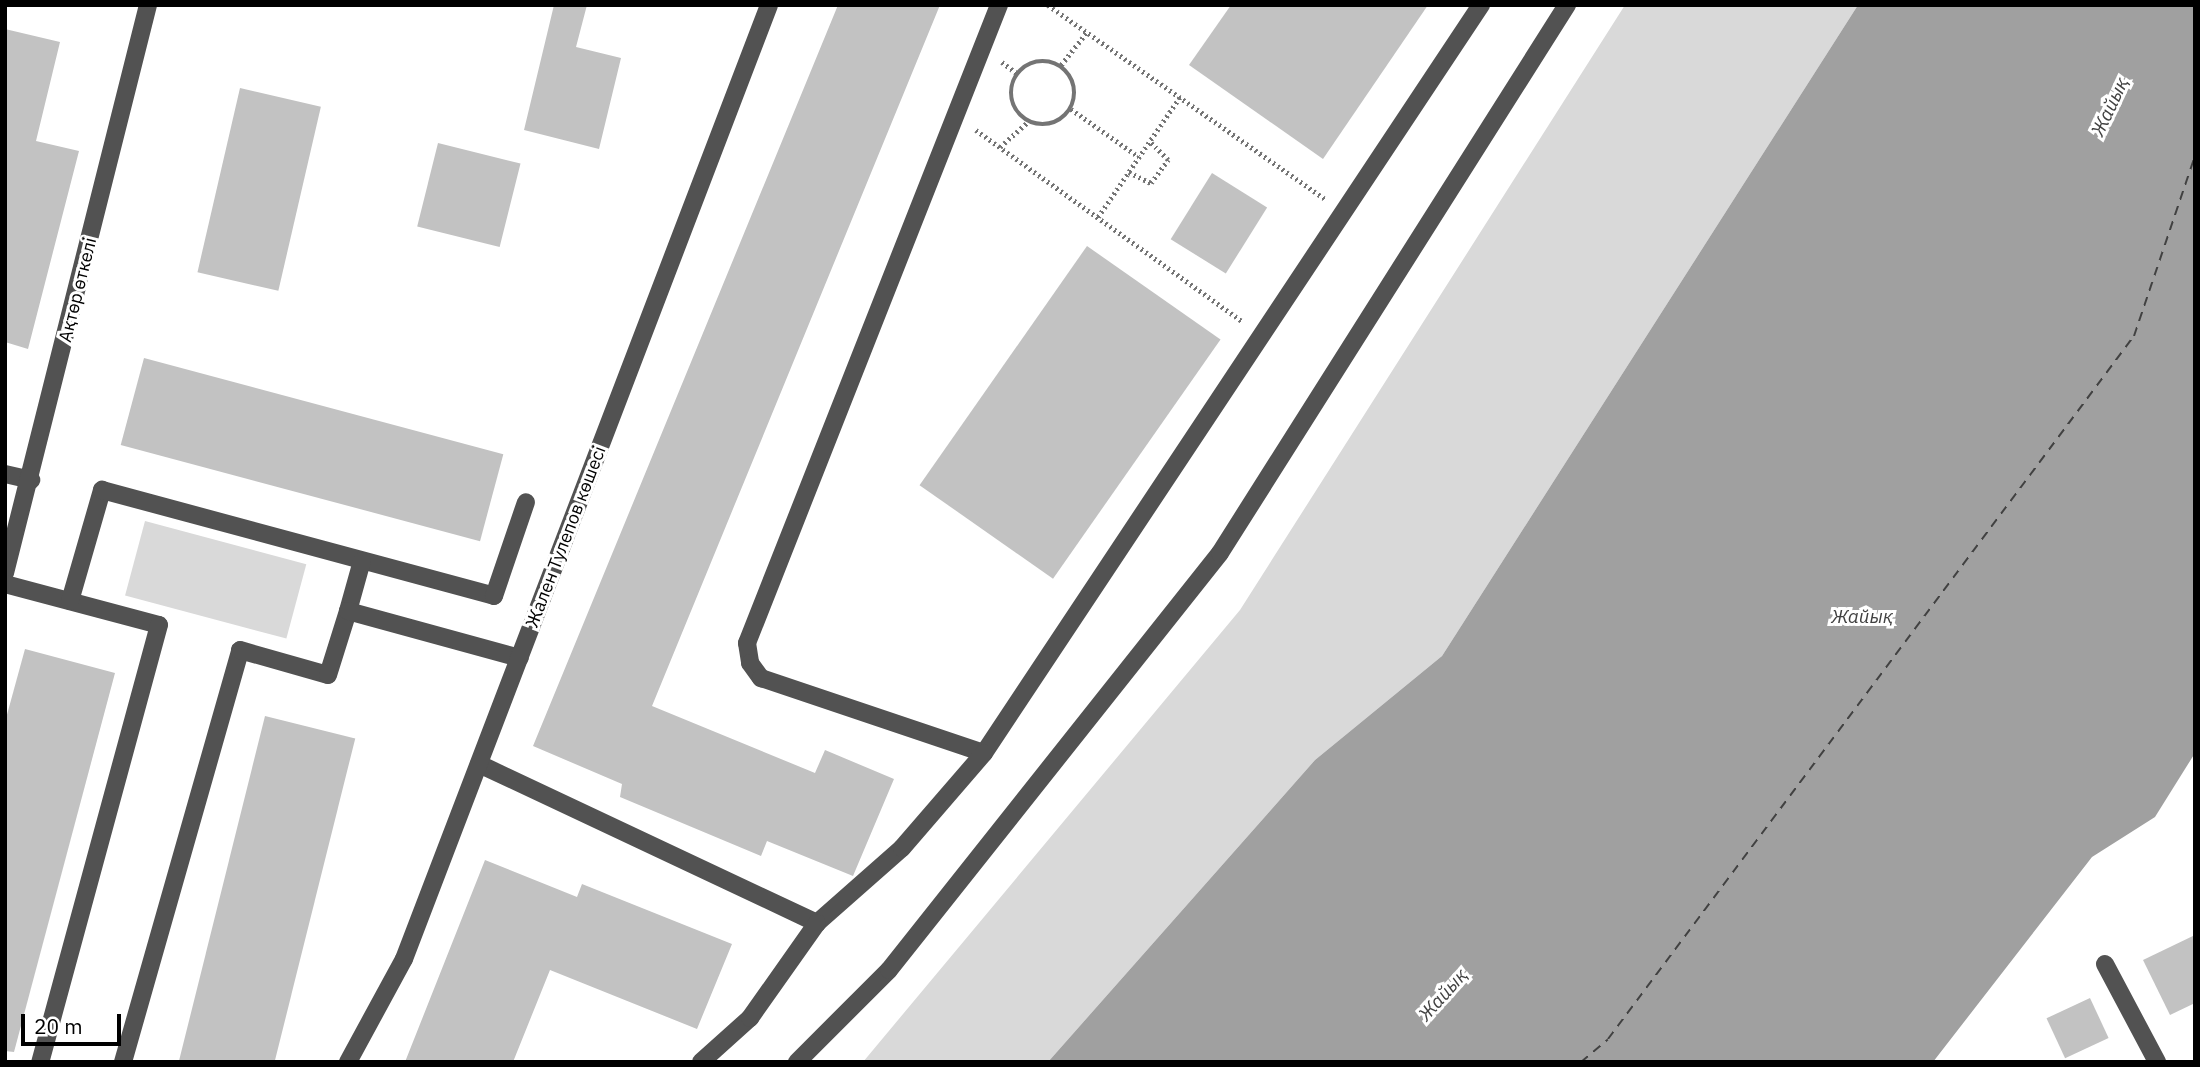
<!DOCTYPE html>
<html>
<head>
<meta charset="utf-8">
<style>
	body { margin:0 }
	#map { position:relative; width:2200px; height:1067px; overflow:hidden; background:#fff; font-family:"IBM Plex Sans",sans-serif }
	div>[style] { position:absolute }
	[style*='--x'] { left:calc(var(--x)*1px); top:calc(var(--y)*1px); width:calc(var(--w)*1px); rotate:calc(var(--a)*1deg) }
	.green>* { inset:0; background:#d9d9d9; transform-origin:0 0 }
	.water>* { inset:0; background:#a0a0a0 }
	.ferry>* { height:2px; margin-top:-1px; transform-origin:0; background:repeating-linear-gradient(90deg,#414141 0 9px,transparent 0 16px) }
	.building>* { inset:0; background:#c2c2c2; transform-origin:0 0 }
	.path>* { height:4.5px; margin-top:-2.25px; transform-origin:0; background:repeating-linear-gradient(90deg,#747474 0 2px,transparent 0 5.5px) }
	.path>.ring { margin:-2.25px; padding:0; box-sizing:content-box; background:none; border:4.5px solid #747474; border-radius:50% }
	.minor>* { height:18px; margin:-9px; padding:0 9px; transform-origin:9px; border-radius:9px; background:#525252 }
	span { translate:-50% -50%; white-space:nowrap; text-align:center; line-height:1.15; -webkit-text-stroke:6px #fff; paint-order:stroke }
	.street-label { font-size:18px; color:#000 }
	.water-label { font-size:19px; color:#414141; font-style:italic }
	.frame { position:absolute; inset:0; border:7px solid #000; pointer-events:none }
	.scale { position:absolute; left:21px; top:1014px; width:100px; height:32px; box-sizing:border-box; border:4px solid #000; border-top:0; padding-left:9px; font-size:21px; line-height:24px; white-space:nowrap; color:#000; -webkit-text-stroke:5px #fff; paint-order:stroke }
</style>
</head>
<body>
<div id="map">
	<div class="green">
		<div style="clip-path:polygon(1625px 5px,1858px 5px,1442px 656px,1315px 760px,1048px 1062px,863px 1062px,1240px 610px)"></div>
		<div style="left:145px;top:521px;width:167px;height:77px;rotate:15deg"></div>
	</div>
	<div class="water">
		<div style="clip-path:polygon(1858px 5px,2195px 5px,2195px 753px,2155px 817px,2092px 857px,1933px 1062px,1048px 1062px,1315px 760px,1442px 656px)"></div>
	</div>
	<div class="ferry">
		<div style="--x:1581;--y:1062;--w:35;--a:-40"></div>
		<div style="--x:1608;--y:1039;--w:878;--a:-53.2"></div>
		<div style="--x:2134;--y:336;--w:190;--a:-71.3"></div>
	</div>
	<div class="building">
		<div style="clip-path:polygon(554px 5px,587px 5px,576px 47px,621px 58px,599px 149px,524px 130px)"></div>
		<div style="clip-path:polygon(838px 5px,940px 5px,652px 706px,815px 773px,825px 750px,894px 779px,853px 876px,767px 841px,761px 856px,620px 797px,622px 784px,533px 746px)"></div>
		<div style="clip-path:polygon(1231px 5px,1428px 5px,1323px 159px,1189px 65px)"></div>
		<div style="clip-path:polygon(5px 29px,60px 42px,36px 141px,79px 151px,28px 349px,5px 342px)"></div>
		<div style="left:240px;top:88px;width:83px;height:189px;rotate:13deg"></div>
		<div style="left:438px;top:143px;width:85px;height:86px;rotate:14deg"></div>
		<div style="left:1212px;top:173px;width:65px;height:78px;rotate:32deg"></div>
		<div style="left:1087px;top:246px;width:163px;height:292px;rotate:35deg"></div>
		<div style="left:144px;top:358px;width:372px;height:90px;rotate:15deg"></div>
		<div style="clip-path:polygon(25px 649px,115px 673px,14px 1052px,5px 1051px,5px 722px)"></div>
		<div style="left:265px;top:716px;width:93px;height:358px;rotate:14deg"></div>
		<div style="clip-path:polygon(485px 860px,577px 897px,582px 884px,732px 944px,697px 1029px,550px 970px,513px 1062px,405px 1062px)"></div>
		<div style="clip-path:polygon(2195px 935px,2195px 1003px,2170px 1015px,2143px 960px)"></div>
		<div style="left:2090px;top:998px;width:44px;height:48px;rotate:65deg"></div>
	</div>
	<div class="path">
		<div style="--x:1048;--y:5;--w:338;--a:35"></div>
		<div class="ring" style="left:1011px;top:61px;width:59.5px;height:59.5px"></div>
		<div style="--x:1002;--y:62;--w:20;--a:37"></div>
		<div style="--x:1061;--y:65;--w:42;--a:-51.8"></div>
		<div style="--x:1071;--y:109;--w:83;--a:35.2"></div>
		<div style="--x:976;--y:130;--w:327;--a:35.7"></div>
		<div style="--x:1000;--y:147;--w:39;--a:-42"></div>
		<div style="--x:1129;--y:172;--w:25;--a:27"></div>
		<div style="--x:1151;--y:183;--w:29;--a:-54"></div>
		<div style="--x:1168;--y:160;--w:25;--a:-135"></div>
		<div style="--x:1098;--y:217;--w:145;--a:-55.7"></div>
	</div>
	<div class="minor">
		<div style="--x:999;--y:5;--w:686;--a:111.55"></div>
		<div style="--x:747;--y:643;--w:20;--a:81"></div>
		<div style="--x:750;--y:663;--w:19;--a:54"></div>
		<div style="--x:761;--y:678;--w:235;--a:18.6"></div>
		<div style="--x:984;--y:753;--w:898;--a:-56.4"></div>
		<div style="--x:5;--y:474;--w:27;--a:13"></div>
		<div style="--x:5;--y:573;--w:586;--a:-75.87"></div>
		<div style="--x:5;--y:584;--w:159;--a:14.9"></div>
		<div style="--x:159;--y:625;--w:453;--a:105.2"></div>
		<div style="--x:70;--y:601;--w:116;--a:-73.9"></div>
		<div style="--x:102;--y:490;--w:406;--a:15.1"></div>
		<div style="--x:494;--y:596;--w:99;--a:-71.2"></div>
		<div style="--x:348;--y:611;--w:52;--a:-74.4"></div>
		<div style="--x:479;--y:764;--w:374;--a:25.2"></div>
		<div style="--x:817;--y:923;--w:113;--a:-41.4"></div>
		<div style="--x:902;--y:848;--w:125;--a:-49.2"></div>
		<div style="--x:2105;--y:964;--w:111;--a:62"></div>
		<div style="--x:123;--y:1062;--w:428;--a:-74.1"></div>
		<div style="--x:240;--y:650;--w:91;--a:15.9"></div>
		<div style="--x:328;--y:675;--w:67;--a:-72.6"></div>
		<div style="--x:348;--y:611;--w:178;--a:15.3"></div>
		<div style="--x:348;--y:1062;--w:117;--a:-61.5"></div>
		<div style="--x:404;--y:959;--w:1021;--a:-69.06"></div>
		<div style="--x:701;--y:1062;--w:66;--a:-41.9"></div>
		<div style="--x:750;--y:1018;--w:116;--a:-54.8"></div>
		<div style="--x:797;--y:1062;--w:130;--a:-45"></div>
		<div style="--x:889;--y:970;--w:532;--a:-51.56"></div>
		<div style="--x:1220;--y:553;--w:649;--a:-57.66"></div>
	</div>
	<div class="street-label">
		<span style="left:78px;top:290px;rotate:-76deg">Ақтөр өткелі</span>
		<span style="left:566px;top:537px;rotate:-69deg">Жален Тулепов көшесі</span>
	</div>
	<div class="water-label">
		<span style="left:2110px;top:107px;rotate:-65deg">Жайық</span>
		<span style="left:1862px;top:617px">Жайық</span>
		<span style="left:1443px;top:995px;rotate:-48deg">Жайық</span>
	</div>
	<div class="frame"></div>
	<div class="scale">20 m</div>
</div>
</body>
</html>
